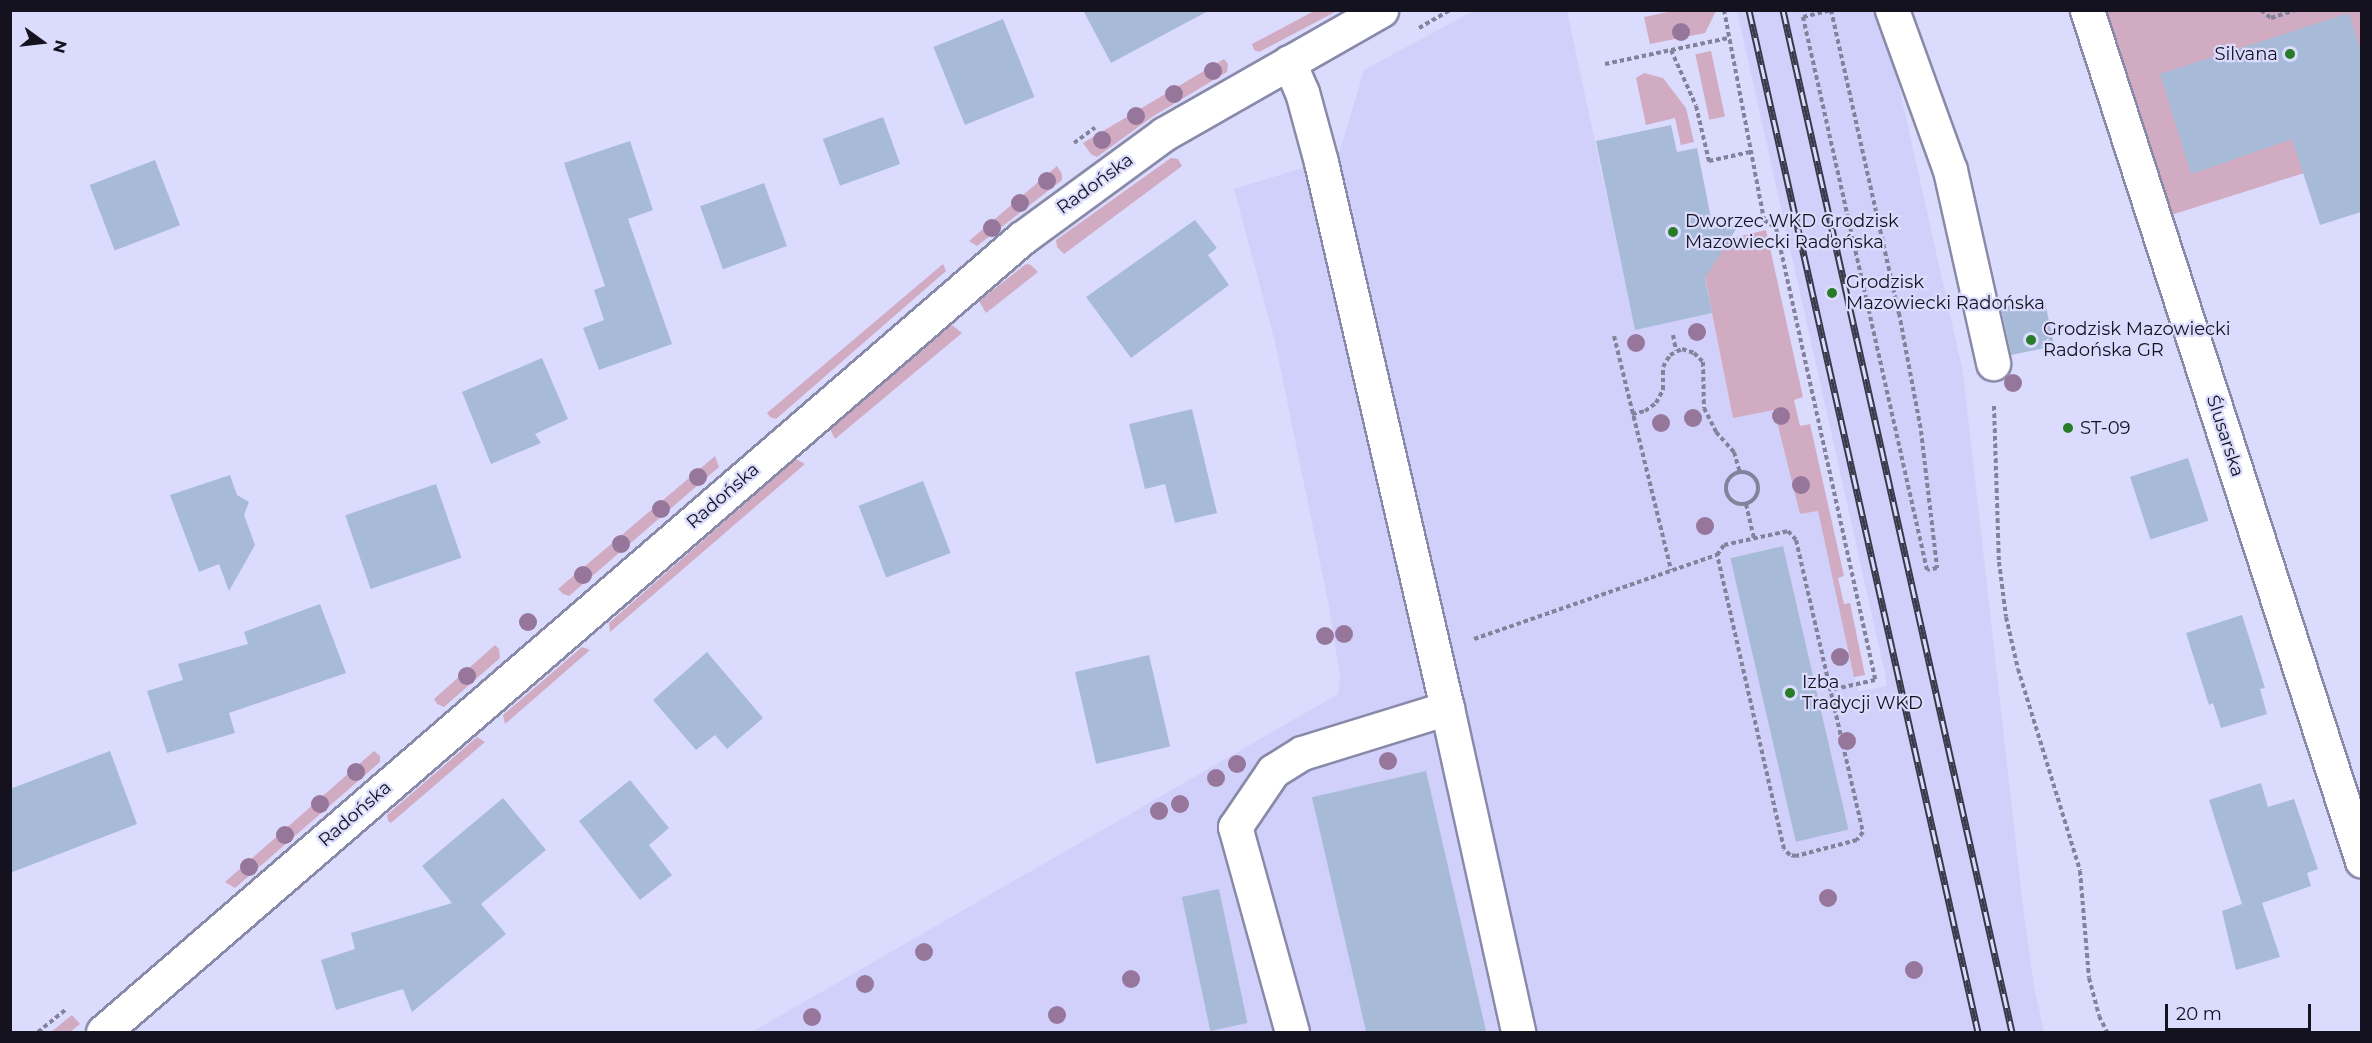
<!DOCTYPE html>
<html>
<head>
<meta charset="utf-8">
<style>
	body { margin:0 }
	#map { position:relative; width:2372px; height:1043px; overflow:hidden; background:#dbdbfe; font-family:Montserrat,sans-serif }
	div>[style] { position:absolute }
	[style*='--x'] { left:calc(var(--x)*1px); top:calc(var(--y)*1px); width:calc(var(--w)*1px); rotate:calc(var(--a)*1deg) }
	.built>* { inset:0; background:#d0d0fa }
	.green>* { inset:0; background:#d1abc2; transform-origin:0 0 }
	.building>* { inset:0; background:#a7bbd9; transform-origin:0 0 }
	.path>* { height:4px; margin-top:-2px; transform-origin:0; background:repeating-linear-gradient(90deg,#83829b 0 4.5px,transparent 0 7.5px) }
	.path>.ring { margin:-2px; padding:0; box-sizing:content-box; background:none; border:4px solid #83829b; border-radius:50% }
	.roads { filter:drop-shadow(2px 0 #8989a9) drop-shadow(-2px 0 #8989a9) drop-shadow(0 2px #8989a9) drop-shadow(0 -2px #8989a9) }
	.minor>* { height:33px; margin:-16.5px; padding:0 16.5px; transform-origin:16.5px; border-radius:16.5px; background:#fff }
	.rail>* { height:7px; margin-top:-3.5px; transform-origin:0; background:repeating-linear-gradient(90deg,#dbdbfe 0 14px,#3a394a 0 28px); box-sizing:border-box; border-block:2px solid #3a394a }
	.trees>* { width:18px; height:18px; margin:-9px; border-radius:50%; background:#96779b }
	.dots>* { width:16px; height:16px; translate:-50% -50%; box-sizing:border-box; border:3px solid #dbdbfe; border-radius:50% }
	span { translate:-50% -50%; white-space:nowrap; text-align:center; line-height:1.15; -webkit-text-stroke:4.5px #dbdbfe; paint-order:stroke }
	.poi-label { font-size:18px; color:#13121e }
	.right { translate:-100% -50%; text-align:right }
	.left { translate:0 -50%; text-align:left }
	.street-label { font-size:18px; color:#13121e }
	.frame { position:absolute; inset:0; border:12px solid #13121e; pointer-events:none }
	.north { position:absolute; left:12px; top:12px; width:60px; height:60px; -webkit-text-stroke:4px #dbdbfe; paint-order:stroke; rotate:105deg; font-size:16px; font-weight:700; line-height:24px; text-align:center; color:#13121e }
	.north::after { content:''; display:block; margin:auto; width:21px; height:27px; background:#13121e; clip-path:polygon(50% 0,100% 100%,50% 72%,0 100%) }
	.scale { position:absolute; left:2165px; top:1004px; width:146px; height:27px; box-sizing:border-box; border:3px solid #13121e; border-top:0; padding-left:8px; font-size:18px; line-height:21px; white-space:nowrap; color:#13121e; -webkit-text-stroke:4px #dbdbfe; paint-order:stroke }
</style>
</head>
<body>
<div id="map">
	<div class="built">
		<div style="clip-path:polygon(1473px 11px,1567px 11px,1635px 329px,1712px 313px,1733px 418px,1774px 410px,1800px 514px,1818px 511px,1858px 692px,1886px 686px,1886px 678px,1737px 11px,1882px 11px,1963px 372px,2023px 907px,2034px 987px,2044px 1032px,752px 1032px,1338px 694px,1340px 676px,1329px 606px,1275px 342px,1234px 189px,1338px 157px,1364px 70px)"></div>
	</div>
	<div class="green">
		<div style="clip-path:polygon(1316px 10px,1337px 11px,1259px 52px,1254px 50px,1252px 44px)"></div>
		<div style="clip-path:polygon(1673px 11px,1673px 10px,1716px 11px,1705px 33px,1650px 44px,1644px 17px)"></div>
		<div style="clip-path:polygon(2107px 11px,2361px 11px,2361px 155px,2171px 215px)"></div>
		<div style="left:1711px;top:51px;width:67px;height:16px;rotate:78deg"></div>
		<div style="clip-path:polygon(1224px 59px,1228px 64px,1227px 72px,1152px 117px,1097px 157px,1091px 154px,1083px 143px)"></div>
		<div style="clip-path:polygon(1644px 73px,1663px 78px,1686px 108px,1694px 142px,1681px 145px,1675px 118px,1646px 125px,1636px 78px)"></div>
		<div style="clip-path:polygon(1171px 158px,1178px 159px,1182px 166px,1064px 254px,1057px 247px,1056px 240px)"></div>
		<div style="clip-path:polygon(1057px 166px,1062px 174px,1062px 180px,977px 246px,969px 241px)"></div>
		<div style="clip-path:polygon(1766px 230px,1803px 397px,1794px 400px,1800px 426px,1810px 424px,1844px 576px,1838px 578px,1844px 604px,1850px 603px,1865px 675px,1854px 677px,1818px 511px,1800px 514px,1774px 410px,1733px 418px,1712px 313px,1702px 261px,1718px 257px,1728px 239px)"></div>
		<div style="clip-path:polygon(943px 264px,946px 271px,776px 419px,770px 417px,767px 413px)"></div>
		<div style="clip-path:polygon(1026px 264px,1031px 265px,1038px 272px,986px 313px,979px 301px)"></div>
		<div style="clip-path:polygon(952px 325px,962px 333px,835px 439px,830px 429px)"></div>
		<div style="clip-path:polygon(715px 456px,719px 467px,569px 596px,563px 594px,558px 589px)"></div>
		<div style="clip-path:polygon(796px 459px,805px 464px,610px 632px,609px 623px)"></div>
		<div style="clip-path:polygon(495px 645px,499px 649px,500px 658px,444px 707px,437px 704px,434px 699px)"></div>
		<div style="clip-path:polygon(582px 647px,590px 650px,505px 724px,503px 715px)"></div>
		<div style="clip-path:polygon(477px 737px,485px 742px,391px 823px,388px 821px,387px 815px)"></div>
		<div style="clip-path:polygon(374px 751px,380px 756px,380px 762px,235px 888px,225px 882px)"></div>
		<div style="clip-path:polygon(72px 1015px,80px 1024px,70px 1032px,51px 1032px)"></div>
	</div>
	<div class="building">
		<div style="clip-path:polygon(1083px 10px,1210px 10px,1111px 63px)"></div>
		<div style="clip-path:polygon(2349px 13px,2361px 53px,2361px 212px,2320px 225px,2292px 139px,2191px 174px,2160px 74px)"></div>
		<div style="left:1003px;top:19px;width:84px;height:75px;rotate:68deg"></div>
		<div style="left:883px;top:117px;width:50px;height:64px;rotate:70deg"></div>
		<div style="clip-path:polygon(1671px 125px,1677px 152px,1697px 148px,1713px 228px,1740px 223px,1705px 278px,1712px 313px,1635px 330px,1596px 141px)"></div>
		<div style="clip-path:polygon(630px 141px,653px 210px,628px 219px,672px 344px,599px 370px,583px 328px,604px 320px,594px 290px,605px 286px,564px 163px)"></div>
		<div style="left:155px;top:160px;width:70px;height:70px;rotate:69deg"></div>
		<div style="left:764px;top:183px;width:67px;height:68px;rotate:70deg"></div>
		<div style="clip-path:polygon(1195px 220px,1217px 248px,1208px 255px,1229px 285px,1131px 358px,1086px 297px)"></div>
		<div style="left:2044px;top:298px;width:49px;height:44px;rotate:78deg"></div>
		<div style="clip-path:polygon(542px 358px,568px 419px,535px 434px,541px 443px,491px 464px,462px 392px)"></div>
		<div style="clip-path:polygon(1192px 409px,1217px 513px,1175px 523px,1165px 484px,1145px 489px,1129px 424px)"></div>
		<div style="left:2188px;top:458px;width:66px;height:61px;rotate:72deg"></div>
		<div style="clip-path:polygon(230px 475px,237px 495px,249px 502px,244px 515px,255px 545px,229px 591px,219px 564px,199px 572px,170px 495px)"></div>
		<div style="left:923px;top:481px;width:77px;height:69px;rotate:69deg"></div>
		<div style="left:436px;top:484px;width:78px;height:96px;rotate:71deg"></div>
		<div style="left:1783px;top:546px;width:291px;height:54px;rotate:77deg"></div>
		<div style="clip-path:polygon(320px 604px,346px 673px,229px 713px,235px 733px,167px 753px,147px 691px,183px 680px,178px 664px,248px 644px,244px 632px)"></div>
		<div style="clip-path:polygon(2242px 615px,2265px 688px,2260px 689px,2267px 714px,2221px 728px,2213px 703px,2209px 705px,2186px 633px)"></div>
		<div style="clip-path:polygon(707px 652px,763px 718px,727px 749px,715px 735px,696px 750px,653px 700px)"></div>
		<div style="left:1149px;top:655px;width:94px;height:76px;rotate:77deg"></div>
		<div style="clip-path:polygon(110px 751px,137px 824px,10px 873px,10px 789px)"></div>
		<div style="left:1426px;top:771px;width:268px;height:117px;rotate:77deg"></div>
		<div style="clip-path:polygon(630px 780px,669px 828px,649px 845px,672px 875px,640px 900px,579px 821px)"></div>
		<div style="clip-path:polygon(2261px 783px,2268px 807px,2294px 799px,2318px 869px,2307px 873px,2311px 886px,2262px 903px,2280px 957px,2236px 970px,2222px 911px,2242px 904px,2209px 800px)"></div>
		<div style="clip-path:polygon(503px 798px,546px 850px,481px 904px,506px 934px,412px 1012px,403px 989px,336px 1010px,321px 960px,355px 949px,351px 933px,452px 903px,422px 866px)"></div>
		<div style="left:1219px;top:889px;width:137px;height:38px;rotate:78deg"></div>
	</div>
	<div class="path">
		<div style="--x:1724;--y:10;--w:214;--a:79.2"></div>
		<div style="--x:1764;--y:220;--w:14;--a:34"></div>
		<div style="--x:1776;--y:228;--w:463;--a:77.6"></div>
		<div style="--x:1875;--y:680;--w:46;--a:167.5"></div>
		<div style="--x:1831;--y:10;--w:311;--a:77.4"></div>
		<div style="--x:1899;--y:313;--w:120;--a:79.4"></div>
		<div style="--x:1921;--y:431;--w:138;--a:83.3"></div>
		<div style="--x:1937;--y:568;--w:10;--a:169"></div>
		<div style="--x:1927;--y:570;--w:567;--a:-102.64"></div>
		<div style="--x:1803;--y:17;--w:29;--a:-14"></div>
		<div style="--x:2261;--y:10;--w:13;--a:39"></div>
		<div style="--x:2271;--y:18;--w:26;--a:-18"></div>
		<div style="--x:1419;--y:28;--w:36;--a:-30"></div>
		<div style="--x:1671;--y:50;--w:61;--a:65.9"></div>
		<div style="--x:1696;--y:106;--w:57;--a:76.7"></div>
		<div style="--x:1709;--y:161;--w:42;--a:-12.4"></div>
		<div style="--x:1605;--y:64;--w:126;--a:-11.9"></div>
		<div style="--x:1074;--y:143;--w:26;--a:-36"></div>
		<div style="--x:1673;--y:335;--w:16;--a:79"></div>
		<div style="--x:1614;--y:336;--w:241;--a:76.3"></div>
		<div style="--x:1994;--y:406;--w:156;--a:88.2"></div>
		<div style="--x:1999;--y:562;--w:55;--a:82.7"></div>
		<div style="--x:2006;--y:617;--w:53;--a:77"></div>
		<div style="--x:2018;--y:669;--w:211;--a:72.9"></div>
		<div style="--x:2080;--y:871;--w:107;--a:85.2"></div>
		<div style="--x:2089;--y:978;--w:39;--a:75"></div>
		<div style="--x:2099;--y:1016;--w:18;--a:63"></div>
		<div style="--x:1632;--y:414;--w:13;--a:-13"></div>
		<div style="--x:1645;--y:411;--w:14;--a:-36"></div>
		<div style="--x:1656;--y:403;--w:15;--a:-62"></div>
		<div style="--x:1663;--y:390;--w:23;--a:-90"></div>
		<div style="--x:1663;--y:367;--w:14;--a:-60"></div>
		<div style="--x:1670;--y:355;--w:13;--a:-27"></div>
		<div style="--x:1682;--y:349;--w:13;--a:18"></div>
		<div style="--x:1694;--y:353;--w:13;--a:45"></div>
		<div style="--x:1703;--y:362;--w:46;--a:88.8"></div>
		<div style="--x:1704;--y:408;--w:27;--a:63"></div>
		<div style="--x:1716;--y:432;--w:27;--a:48"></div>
		<div style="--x:1734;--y:452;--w:22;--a:74"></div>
		<div class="ring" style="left:1726px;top:472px;width:28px;height:28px"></div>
		<div style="--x:1746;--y:504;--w:35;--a:77"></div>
		<div style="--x:1474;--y:639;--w:257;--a:-19.1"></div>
		<div style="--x:1717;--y:555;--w:12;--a:-55"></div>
		<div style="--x:1724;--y:545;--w:66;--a:-12.3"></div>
		<div style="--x:1788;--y:531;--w:12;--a:48"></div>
		<div style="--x:1796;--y:540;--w:300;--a:77.1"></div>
		<div style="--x:1863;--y:832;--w:10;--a:127"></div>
		<div style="--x:1857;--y:840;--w:63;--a:165.3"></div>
		<div style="--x:1796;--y:856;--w:6;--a:-171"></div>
		<div style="--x:1790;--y:855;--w:8;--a:-135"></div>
		<div style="--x:1784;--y:849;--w:302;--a:-102.8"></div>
		<div style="--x:38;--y:1032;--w:35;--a:-39"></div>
	</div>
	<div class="roads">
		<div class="minor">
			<div style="--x:1892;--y:10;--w:170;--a:70.1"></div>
			<div style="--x:1950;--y:170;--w:198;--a:77.4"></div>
			<div style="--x:2087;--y:10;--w:894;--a:72.09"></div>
			<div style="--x:1289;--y:62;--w:33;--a:67"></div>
			<div style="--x:1302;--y:92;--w:73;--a:74.8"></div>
			<div style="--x:1321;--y:162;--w:560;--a:77.01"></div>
			<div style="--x:1447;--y:708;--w:332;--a:77.6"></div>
			<div style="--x:103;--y:1032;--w:1214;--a:-40.83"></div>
			<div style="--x:1022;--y:238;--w:176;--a:-36.2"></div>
			<div style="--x:1164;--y:134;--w:250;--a:-29.7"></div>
			<div style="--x:1292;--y:1032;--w:213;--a:-105.5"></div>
			<div style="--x:1235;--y:827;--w:68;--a:-55.8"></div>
			<div style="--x:1273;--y:771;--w:34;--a:-32"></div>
			<div style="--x:1302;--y:753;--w:152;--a:-17.2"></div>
		</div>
	</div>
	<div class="rail">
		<div style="--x:1749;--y:10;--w:1047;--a:77.37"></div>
		<div style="--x:1783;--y:10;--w:1047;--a:77.37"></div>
	</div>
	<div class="trees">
		<div style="left:1681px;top:32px"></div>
		<div style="left:1213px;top:71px"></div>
		<div style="left:1174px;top:94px"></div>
		<div style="left:1136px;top:116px"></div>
		<div style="left:1102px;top:140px"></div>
		<div style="left:1047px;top:181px"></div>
		<div style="left:1020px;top:203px"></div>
		<div style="left:992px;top:228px"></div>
		<div style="left:1697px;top:332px"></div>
		<div style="left:1636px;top:343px"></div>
		<div style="left:2013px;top:383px"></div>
		<div style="left:1781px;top:416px"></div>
		<div style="left:1693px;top:418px"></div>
		<div style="left:1661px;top:423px"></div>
		<div style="left:698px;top:477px"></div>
		<div style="left:1801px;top:485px"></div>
		<div style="left:661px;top:509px"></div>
		<div style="left:1705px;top:526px"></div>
		<div style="left:621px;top:544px"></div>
		<div style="left:583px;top:575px"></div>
		<div style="left:528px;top:622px"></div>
		<div style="left:1344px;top:634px"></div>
		<div style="left:1325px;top:636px"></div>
		<div style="left:1840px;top:657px"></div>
		<div style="left:467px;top:676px"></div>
		<div style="left:1847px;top:741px"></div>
		<div style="left:1388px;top:761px"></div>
		<div style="left:1237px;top:764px"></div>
		<div style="left:356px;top:772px"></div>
		<div style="left:1216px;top:778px"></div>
		<div style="left:320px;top:804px"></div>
		<div style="left:1180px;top:804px"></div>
		<div style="left:1159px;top:811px"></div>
		<div style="left:285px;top:835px"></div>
		<div style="left:249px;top:867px"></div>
		<div style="left:1828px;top:898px"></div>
		<div style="left:924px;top:952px"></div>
		<div style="left:1914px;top:970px"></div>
		<div style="left:1131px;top:979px"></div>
		<div style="left:865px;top:984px"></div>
		<div style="left:1057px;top:1015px"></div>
		<div style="left:812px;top:1017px"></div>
	</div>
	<div class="dots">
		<div style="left:2290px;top:54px;background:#287c28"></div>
		<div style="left:1673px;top:232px;background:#287c28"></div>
		<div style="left:1832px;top:293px;background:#287c28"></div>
		<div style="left:2031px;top:340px;background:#287c28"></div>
		<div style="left:2068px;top:428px;background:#287c28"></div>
		<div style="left:1790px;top:693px;background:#287c28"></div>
	</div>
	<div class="poi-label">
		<span class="right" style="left:2278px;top:54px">Silvana</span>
		<span class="left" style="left:1685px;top:232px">Dworzec WKD Grodzisk<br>Mazowiecki Radońska</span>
		<span class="left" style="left:1846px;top:293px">Grodzisk<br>Mazowiecki Radońska</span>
		<span class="left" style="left:2043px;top:340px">Grodzisk Mazowiecki<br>Radońska GR</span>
		<span class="left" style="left:2080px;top:428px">ST-09</span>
		<span class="left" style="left:1802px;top:693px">Izba<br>Tradycji WKD</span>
	</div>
	<div class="street-label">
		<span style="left:1095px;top:184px;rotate:-36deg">Radońska</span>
		<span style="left:2225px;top:436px;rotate:72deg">Ślusarska</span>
		<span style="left:723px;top:496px;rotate:-41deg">Radońska</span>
		<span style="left:355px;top:814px;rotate:-41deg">Radońska</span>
	</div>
	<div class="frame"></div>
	<div class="north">N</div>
	<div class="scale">20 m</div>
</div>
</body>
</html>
